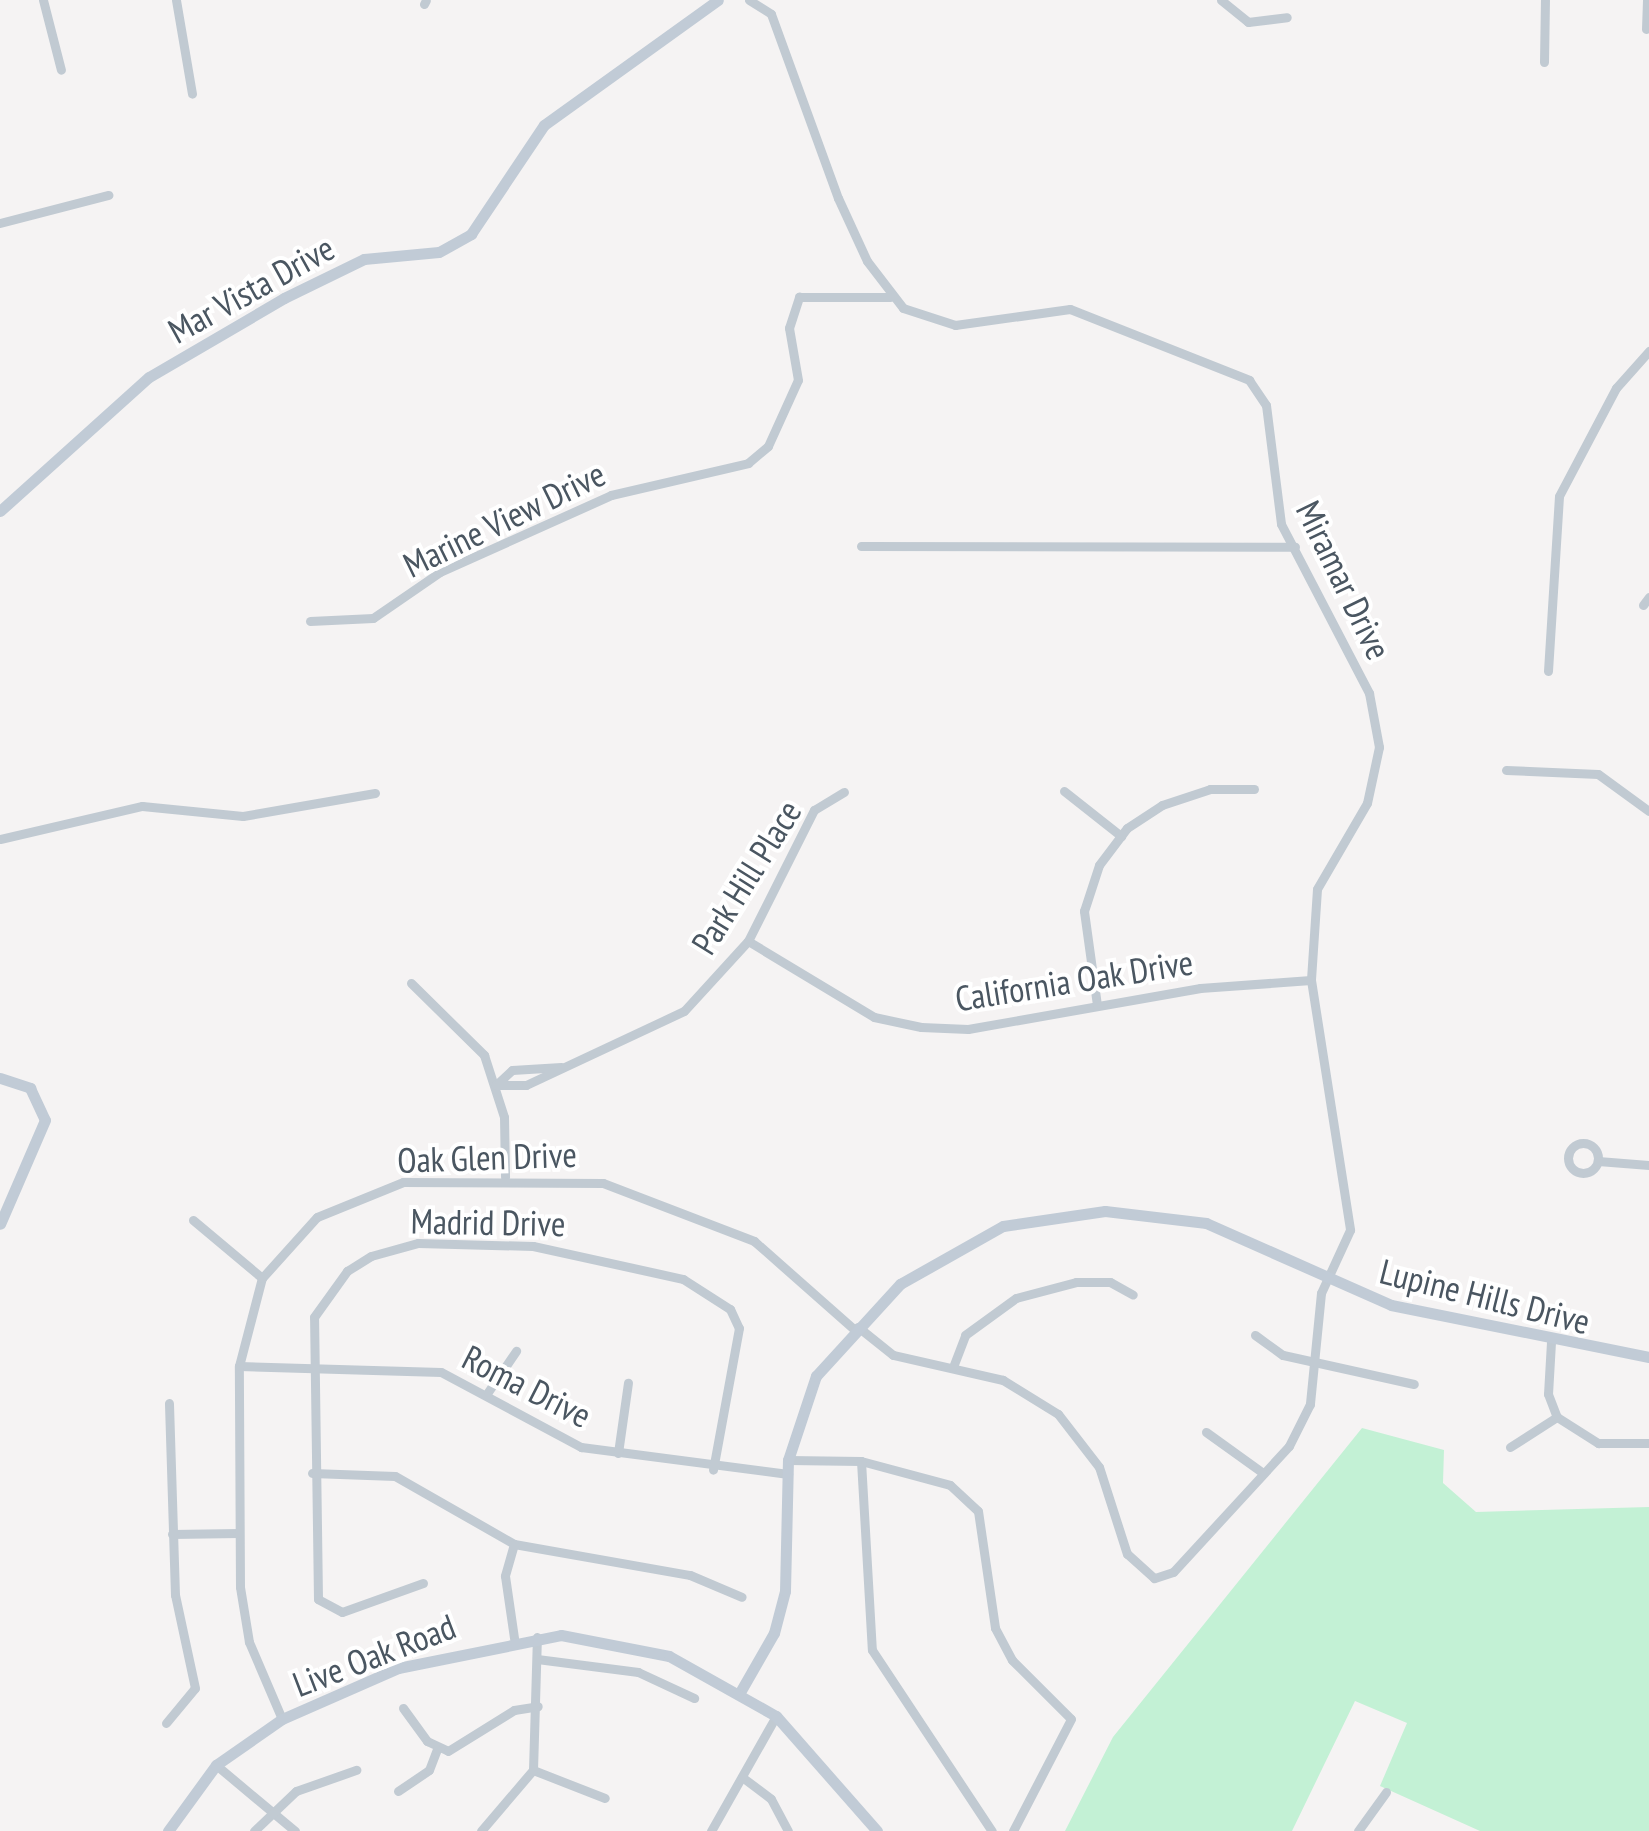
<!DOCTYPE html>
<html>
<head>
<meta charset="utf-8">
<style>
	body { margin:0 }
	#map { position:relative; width:1649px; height:1831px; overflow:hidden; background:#f5f3f3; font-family:"PT Sans Narrow",sans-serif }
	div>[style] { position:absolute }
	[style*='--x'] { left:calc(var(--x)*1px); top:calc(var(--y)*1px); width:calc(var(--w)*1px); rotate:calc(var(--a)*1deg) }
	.green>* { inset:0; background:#c3f1d5 }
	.street>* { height:9px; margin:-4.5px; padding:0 4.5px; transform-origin:4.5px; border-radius:4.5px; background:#c1cad2 }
	.street>.ring { margin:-4.5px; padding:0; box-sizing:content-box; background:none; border:9px solid #c1cad2; border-radius:50% }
	.secondary>* { height:11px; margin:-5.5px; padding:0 5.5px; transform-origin:5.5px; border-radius:5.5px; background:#c1cbd6 }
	span { translate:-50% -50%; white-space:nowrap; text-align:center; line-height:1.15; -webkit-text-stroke:8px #fff; paint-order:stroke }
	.street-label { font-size:35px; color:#4a5661 }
</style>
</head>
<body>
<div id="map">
	<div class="green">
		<div style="clip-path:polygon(1362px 1428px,1444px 1450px,1443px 1483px,1476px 1512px,1649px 1507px,1649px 1831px,1480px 1831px,1380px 1786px,1407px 1723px,1355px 1701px,1292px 1831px,1065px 1831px,1113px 1737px)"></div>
	</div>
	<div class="street">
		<div style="--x:43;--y:0;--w:72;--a:75.6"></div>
		<div style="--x:176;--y:0;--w:95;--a:80.3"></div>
		<div style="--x:749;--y:0;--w:26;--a:32"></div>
		<div style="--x:771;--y:14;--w:196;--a:70"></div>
		<div style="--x:838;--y:198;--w:69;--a:65.3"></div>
		<div style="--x:867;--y:261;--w:59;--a:52.5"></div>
		<div style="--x:903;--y:308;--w:55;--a:18.1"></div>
		<div style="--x:955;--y:325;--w:116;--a:-7.9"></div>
		<div style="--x:1070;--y:309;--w:193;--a:21.6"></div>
		<div style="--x:1249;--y:380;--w:30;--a:56"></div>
		<div style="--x:1266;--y:405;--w:120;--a:82.8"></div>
		<div style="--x:1281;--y:524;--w:191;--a:62.5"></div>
		<div style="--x:1369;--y:693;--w:55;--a:79.5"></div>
		<div style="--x:1379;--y:747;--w:57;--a:102.1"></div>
		<div style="--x:1367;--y:803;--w:99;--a:120.2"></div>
		<div style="--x:1317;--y:889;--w:91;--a:93.8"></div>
		<div style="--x:1311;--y:980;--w:253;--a:81.1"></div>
		<div style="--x:1350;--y:1230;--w:69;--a:114.7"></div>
		<div style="--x:1321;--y:1293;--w:112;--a:95.7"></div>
		<div style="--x:1310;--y:1404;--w:47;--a:116.6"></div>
		<div style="--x:1289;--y:1446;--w:171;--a:132.6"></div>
		<div style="--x:1173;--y:1572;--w:20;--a:162"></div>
		<div style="--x:1154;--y:1578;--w:36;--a:-138"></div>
		<div style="--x:1127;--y:1554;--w:91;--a:-107.8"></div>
		<div style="--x:1099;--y:1467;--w:67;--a:-127.7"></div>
		<div style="--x:1058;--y:1414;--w:65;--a:-148.3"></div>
		<div style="--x:1003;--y:1380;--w:113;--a:-167.2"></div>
		<div style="--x:893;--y:1355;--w:45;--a:-141.3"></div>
		<div style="--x:1221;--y:0;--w:35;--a:39"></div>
		<div style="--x:1248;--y:22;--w:39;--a:-7"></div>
		<div style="--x:424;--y:4;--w:4;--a:-63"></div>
		<div style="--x:1646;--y:29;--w:29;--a:-88"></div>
		<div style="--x:1544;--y:62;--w:62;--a:-89.1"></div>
		<div style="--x:0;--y:223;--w:112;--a:-14.5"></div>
		<div style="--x:861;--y:546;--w:434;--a:0.1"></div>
		<div style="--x:1643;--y:605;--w:10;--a:-53"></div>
		<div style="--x:310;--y:621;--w:63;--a:-2.7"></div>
		<div style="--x:373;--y:618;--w:81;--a:-34.5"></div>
		<div style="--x:440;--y:572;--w:188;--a:-24.2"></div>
		<div style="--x:611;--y:495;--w:141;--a:-13.1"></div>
		<div style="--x:748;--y:463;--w:26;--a:-40"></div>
		<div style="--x:768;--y:446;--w:72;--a:-65.6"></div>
		<div style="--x:798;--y:380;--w:53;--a:-99.8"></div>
		<div style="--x:789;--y:328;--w:33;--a:-72"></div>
		<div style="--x:799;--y:297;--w:91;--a:0"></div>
		<div style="--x:1548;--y:671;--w:175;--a:-86.4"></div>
		<div style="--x:1559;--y:496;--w:122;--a:-62.2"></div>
		<div style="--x:1616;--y:388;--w:50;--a:-48.3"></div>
		<div style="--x:1506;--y:770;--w:92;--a:2.5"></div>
		<div style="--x:1598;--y:774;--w:63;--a:36"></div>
		<div style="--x:1064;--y:791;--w:73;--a:38.3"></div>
		<div style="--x:0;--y:839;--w:146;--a:-13.1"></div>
		<div style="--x:142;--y:806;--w:101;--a:5.7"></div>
		<div style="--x:243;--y:816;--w:134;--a:-9.9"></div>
		<div style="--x:748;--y:941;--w:147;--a:31.1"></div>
		<div style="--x:874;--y:1017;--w:48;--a:12"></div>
		<div style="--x:921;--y:1027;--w:47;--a:2.4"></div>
		<div style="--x:968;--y:1029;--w:236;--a:-10"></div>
		<div style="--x:1200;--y:988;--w:111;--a:-4.1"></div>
		<div style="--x:411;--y:983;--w:103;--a:44.6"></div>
		<div style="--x:484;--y:1055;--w:65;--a:72.1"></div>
		<div style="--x:504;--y:1117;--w:60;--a:89"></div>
		<div style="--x:1097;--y:1005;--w:95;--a:-97.9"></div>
		<div style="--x:1084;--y:911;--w:48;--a:-71.9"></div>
		<div style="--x:1099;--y:865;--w:46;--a:-52.9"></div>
		<div style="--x:1127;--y:828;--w:42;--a:-33.3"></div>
		<div style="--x:1162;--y:805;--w:51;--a:-18.4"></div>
		<div style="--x:1210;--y:789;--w:44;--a:0"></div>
		<div style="--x:561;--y:1067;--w:49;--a:176.5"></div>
		<div style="--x:512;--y:1070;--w:22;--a:137"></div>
		<div style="--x:496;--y:1085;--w:30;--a:0"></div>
		<div style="--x:526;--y:1085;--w:174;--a:-25.1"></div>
		<div style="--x:684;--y:1011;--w:95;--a:-47.6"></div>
		<div style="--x:748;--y:941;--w:147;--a:-63.3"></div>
		<div style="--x:814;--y:810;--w:35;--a:-31"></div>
		<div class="ring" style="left:1568px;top:1143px;width:21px;height:21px"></div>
		<div style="--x:1598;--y:1161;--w:51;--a:4.5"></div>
		<div style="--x:193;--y:1220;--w:90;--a:40"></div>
		<div style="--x:1255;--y:1335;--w:34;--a:36"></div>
		<div style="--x:1283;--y:1355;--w:134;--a:12.5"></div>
		<div style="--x:1551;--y:1342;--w:52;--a:93.3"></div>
		<div style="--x:1548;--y:1394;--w:25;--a:69"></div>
		<div style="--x:1557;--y:1417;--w:49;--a:32.4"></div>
		<div style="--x:1598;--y:1443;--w:51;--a:0"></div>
		<div style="--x:239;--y:1366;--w:202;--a:1.7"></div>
		<div style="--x:441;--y:1372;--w:159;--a:28.2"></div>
		<div style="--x:581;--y:1447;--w:209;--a:7.4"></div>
		<div style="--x:953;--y:1367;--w:34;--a:-69"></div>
		<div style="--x:965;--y:1335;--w:63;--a:-36"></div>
		<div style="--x:1016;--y:1298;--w:62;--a:-14.9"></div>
		<div style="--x:1076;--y:1282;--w:34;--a:0"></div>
		<div style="--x:1110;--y:1282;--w:26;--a:29"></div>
		<div style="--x:488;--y:1392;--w:50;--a:-55.7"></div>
		<div style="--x:1206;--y:1432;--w:70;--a:35.7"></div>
		<div style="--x:1510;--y:1447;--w:56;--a:-32.6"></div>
		<div style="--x:618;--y:1453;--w:71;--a:-81.9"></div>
		<div style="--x:788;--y:1460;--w:73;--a:0.8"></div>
		<div style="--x:861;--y:1461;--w:92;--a:15.1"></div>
		<div style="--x:950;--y:1485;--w:38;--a:43"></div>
		<div style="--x:978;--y:1511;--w:118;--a:81.7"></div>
		<div style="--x:995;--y:1628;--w:36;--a:62"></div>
		<div style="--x:1012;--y:1660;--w:83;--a:45"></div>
		<div style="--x:1071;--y:1719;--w:126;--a:117.4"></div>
		<div style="--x:861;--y:1461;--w:189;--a:86.7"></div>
		<div style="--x:872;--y:1650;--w:217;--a:56.5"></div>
		<div style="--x:312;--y:1473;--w:83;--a:2.1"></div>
		<div style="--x:395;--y:1476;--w:137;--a:29.7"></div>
		<div style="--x:514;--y:1544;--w:179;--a:10"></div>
		<div style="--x:690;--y:1575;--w:56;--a:22.9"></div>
		<div style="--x:172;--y:1534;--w:67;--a:-0.9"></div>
		<div style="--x:514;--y:1544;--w:33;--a:106"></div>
		<div style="--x:505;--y:1576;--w:63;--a:81.7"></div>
		<div style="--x:423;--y:1583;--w:86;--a:160.3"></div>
		<div style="--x:342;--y:1612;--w:27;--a:-152"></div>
		<div style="--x:318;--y:1599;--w:282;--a:-90.8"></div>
		<div style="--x:314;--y:1317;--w:57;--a:-54.3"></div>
		<div style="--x:347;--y:1271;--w:28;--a:-32"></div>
		<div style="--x:371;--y:1256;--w:49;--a:-15.5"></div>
		<div style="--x:418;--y:1243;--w:115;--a:1.5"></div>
		<div style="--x:533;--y:1246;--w:154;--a:12.4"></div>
		<div style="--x:683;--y:1279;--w:56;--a:32.6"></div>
		<div style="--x:730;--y:1309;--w:21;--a:65"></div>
		<div style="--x:739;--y:1328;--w:144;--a:100.4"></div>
		<div style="--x:537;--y:1659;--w:102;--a:7.3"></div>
		<div style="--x:638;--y:1672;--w:62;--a:24.9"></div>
		<div style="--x:403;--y:1708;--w:41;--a:54"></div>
		<div style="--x:427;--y:1741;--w:23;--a:25"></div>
		<div style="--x:448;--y:1751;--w:78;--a:-31.8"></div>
		<div style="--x:514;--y:1710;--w:24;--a:-9"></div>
		<div style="--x:282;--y:1719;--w:84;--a:-113.2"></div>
		<div style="--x:249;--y:1642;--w:56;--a:-99.3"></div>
		<div style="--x:240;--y:1587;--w:221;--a:-90.3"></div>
		<div style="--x:239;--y:1366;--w:91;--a:-75.4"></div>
		<div style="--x:262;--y:1278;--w:82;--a:-48"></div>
		<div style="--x:317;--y:1217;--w:93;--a:-22.1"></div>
		<div style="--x:403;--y:1182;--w:200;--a:0.3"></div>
		<div style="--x:603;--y:1183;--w:162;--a:21"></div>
		<div style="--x:754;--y:1241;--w:135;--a:41.4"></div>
		<div style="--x:166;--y:1723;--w:45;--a:-50.4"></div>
		<div style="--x:195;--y:1688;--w:95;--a:-102.1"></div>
		<div style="--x:175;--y:1595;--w:192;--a:-91.8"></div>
		<div style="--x:216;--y:1765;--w:103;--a:39.9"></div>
		<div style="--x:533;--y:1770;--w:77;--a:21.3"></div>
		<div style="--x:742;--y:1777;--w:36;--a:37"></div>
		<div style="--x:771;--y:1799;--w:36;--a:62"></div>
		<div style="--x:398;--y:1791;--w:37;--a:-34"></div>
		<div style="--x:429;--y:1770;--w:22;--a:-69"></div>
		<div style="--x:254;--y:1831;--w:58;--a:-43.6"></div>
		<div style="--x:296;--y:1791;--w:64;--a:-19.3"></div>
		<div style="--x:481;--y:1831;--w:80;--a:-49.6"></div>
		<div style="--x:533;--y:1770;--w:133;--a:-88.3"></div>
		<div style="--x:711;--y:1831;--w:132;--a:-60.5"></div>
		<div style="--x:1358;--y:1831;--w:48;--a:-54.3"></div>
	</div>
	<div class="secondary">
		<div style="--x:0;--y:511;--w:200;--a:-42"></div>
		<div style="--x:149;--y:377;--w:156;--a:-30.3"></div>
		<div style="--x:284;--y:298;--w:89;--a:-26"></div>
		<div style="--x:364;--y:259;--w:75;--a:-5.3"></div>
		<div style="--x:439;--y:252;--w:37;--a:-29"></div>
		<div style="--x:471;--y:234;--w:131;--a:-56.2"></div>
		<div style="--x:544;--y:125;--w:214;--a:-35.7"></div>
		<div style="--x:0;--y:1078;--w:32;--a:18"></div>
		<div style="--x:30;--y:1088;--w:35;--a:65"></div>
		<div style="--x:45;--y:1120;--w:113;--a:113.4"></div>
		<div style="--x:739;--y:1694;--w:70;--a:-60.2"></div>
		<div style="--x:774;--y:1633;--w:43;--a:-75.3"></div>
		<div style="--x:785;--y:1591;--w:131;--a:-88.7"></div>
		<div style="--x:788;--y:1460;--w:89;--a:-71.6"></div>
		<div style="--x:816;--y:1376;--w:125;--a:-47.6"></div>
		<div style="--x:900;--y:1284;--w:118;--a:-29.4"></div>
		<div style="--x:1003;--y:1226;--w:103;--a:-8.4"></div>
		<div style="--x:1105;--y:1211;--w:102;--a:6.8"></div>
		<div style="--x:1206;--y:1223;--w:202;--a:23.9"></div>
		<div style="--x:1391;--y:1305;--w:263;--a:11.4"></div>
		<div style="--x:168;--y:1831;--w:82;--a:-54"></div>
		<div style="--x:216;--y:1765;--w:80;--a:-34.9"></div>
		<div style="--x:282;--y:1719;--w:127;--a:-23.7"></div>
		<div style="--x:398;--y:1668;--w:166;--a:-11.4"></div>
		<div style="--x:561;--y:1635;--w:110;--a:11"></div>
		<div style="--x:669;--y:1656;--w:123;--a:29.3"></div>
		<div style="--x:776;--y:1716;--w:153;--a:48.7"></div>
	</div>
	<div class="street-label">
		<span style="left:251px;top:289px;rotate:-29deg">Mar Vista Drive</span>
		<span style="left:504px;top:519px;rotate:-26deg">Marine View Drive</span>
		<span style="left:1344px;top:580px;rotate:64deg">Miramar Drive</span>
		<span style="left:746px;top:877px;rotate:-58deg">Park Hill Place</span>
		<span style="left:1074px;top:980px;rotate:-9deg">California Oak Drive</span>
		<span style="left:487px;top:1157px;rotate:-2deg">Oak Glen Drive</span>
		<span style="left:488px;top:1222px;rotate:1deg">Madrid Drive</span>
		<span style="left:1485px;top:1296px;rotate:14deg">Lupine Hills Drive</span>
		<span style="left:527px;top:1386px;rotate:27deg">Roma Drive</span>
		<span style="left:374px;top:1655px;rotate:-21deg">Live Oak Road</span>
	</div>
</div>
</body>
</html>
